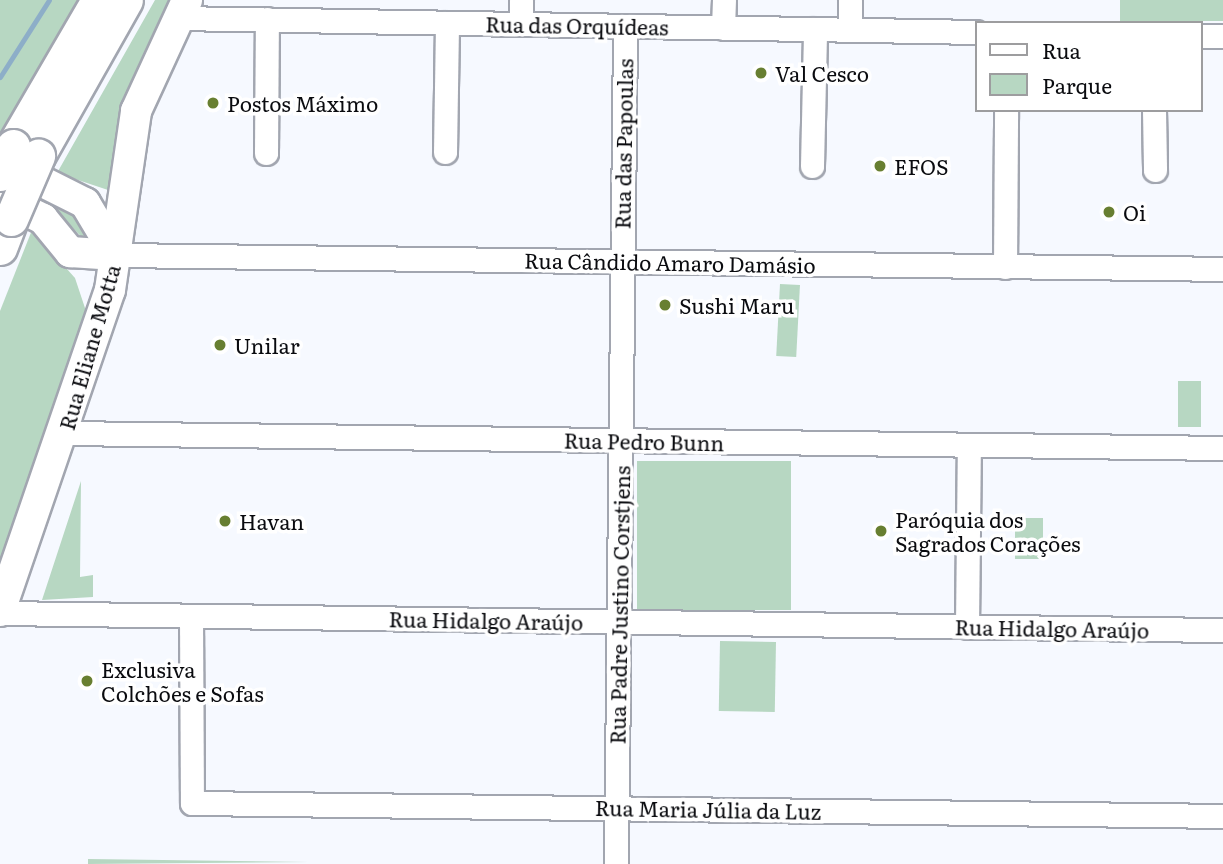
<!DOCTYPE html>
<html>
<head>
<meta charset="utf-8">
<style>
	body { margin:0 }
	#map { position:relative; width:1223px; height:864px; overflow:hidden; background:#f6f9ff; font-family:Literata,serif }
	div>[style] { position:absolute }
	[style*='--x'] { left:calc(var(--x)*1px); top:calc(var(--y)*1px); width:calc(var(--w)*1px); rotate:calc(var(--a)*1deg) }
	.green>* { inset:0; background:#b7d7c2; transform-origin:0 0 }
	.stream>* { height:5px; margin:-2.5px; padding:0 2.5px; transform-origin:2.5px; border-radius:2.5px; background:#8daec8 }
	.roads { filter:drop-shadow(2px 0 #a2a6b0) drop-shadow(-2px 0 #a2a6b0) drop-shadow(0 2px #a2a6b0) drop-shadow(0 -2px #a2a6b0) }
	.minor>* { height:23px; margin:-11.5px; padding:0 11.5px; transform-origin:11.5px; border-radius:11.5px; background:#fff }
	.major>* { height:30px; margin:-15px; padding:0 15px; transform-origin:15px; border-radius:15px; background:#fff }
	.highway>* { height:33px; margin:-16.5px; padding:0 16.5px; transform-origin:16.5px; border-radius:16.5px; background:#fff }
	.bridges { filter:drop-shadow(2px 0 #a2a6b0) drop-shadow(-2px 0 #a2a6b0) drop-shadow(0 2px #a2a6b0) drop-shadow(0 -2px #a2a6b0) }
	.highway-bridge>* { height:33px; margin:-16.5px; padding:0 16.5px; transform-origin:16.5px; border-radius:16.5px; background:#fff }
	.dots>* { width:19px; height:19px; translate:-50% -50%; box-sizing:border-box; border:4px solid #fff; border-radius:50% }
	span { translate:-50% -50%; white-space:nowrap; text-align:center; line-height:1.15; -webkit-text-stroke:7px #fff; paint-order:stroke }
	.street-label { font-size:21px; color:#0a0b0f }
	.poi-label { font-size:21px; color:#0a0b0f }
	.left { translate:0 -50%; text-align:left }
	.legend { position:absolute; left:975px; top:21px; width:228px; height:91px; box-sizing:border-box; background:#fff; border:2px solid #9d9d9f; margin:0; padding:9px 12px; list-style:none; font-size:21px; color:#0a0b0f }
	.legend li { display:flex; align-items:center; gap:14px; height:35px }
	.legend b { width:35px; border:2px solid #9d9d9f }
</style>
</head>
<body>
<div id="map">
	<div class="green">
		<div style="clip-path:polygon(0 0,78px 0,0 135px)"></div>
		<div style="clip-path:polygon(155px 0,174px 0,128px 106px,111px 191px,57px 173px)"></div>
		<div style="left:1120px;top:0;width:103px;height:21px"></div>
		<div style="clip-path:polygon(0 184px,70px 204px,97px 227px,89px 245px,54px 208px)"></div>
		<div style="clip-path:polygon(32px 230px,75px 278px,88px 317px,0 568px,0 311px)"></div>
		<div style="left:780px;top:284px;width:20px;height:72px;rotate:3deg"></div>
		<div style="left:1178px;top:381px;width:23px;height:46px"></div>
		<div style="left:637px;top:461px;width:154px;height:149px"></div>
		<div style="clip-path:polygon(81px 481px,80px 577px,93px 575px,93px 597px,42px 600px)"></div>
		<div style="left:1015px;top:518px;width:28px;height:41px"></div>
		<div style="left:720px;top:641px;width:56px;height:70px;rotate:1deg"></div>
		<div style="clip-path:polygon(88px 859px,309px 862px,88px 864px)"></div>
	</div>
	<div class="stream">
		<div style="--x:0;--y:77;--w:91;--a:-57.5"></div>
	</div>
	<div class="roads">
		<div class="minor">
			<div style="--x:177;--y:18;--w:799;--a:1"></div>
			<div style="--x:521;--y:24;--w:24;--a:-90"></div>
			<div style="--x:723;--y:28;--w:28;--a:-88"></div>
			<div style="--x:850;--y:30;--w:30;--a:-90"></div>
			<div style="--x:1200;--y:36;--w:23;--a:0"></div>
			<div style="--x:1154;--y:110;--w:60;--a:89"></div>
			<div style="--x:445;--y:152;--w:129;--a:-89.1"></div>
			<div style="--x:266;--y:153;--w:134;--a:-89.6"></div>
			<div style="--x:812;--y:166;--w:137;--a:-88.7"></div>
			<div style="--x:116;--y:255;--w:1107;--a:0.72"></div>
			<div style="--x:1005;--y:267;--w:157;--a:-89.6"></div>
			<div style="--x:64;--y:433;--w:1159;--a:0.74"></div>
			<div style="--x:0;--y:613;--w:1223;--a:0.8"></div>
			<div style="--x:191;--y:616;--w:187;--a:89.7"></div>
			<div style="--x:192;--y:803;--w:1031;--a:0.72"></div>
			<div style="--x:967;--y:627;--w:182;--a:-89.4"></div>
			<div style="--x:616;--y:864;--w:838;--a:-89.38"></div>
		</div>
		<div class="major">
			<div style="--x:9;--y:165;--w:85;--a:26.6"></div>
			<div style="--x:85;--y:203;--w:61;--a:59.2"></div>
			<div style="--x:0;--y:198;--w:48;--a:26"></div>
			<div style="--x:43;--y:219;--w:43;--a:50.7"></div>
			<div style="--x:70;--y:252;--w:46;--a:3.7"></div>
			<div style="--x:0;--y:611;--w:339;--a:-71.1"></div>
			<div style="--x:110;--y:290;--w:181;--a:-81.7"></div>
			<div style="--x:136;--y:111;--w:122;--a:-65.3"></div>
		</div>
		<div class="highway">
			<div style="--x:13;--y:146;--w:169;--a:-59.8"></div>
			<div style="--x:38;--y:156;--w:179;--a:-60.6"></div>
			<div style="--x:0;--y:248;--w:31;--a:-69"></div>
		</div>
	</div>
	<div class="bridges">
		<div class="highway-bridge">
			<div style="--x:0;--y:174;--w:31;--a:-65"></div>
			<div style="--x:11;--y:219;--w:69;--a:-66.8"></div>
		</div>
	</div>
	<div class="dots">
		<div style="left:761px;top:73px;background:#687f31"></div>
		<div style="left:213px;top:103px;background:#687f31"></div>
		<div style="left:880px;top:166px;background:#687f31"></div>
		<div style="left:1109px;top:212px;background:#687f31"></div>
		<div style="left:665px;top:305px;background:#687f31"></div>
		<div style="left:220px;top:345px;background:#687f31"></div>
		<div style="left:225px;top:521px;background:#687f31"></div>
		<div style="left:881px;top:531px;background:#687f31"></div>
		<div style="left:87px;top:681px;background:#687f31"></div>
	</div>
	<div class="street-label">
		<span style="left:577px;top:25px;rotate:1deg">Rua das Orquídeas</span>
		<span style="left:623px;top:144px;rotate:-89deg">Rua das Papoulas</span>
		<span style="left:670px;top:262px;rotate:1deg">Rua Cândido Amaro Damásio</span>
		<span style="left:89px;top:347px;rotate:-74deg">Rua Eliane Motta</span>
		<span style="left:644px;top:441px;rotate:1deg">Rua Pedro Bunn</span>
		<span style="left:619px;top:605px;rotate:-89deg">Rua Padre Justino Corstjens</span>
		<span style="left:486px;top:620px;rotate:1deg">Rua Hidalgo Araújo</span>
		<span style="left:1052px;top:628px;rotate:1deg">Rua Hidalgo Araújo</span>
		<span style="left:708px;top:809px;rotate:1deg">Rua Maria Júlia da Luz</span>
	</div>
	<div class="poi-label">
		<span class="left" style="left:775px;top:73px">Val Cesco</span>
		<span class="left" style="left:227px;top:103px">Postos Máximo</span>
		<span class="left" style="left:894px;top:166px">EFOS</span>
		<span class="left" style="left:1123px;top:212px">Oi</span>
		<span class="left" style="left:679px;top:305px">Sushi Maru</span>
		<span class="left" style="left:234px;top:345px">Unilar</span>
		<span class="left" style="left:895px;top:531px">Paróquia dos<br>Sagrados Corações</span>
		<span class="left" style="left:239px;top:521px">Havan</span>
		<span class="left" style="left:101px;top:681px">Exclusiva<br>Colchões e Sofas</span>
	</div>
	<ul class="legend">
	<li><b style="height:9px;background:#fff"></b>Rua</li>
	<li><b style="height:19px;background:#b7d7c2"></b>Parque</li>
	</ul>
</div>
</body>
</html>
